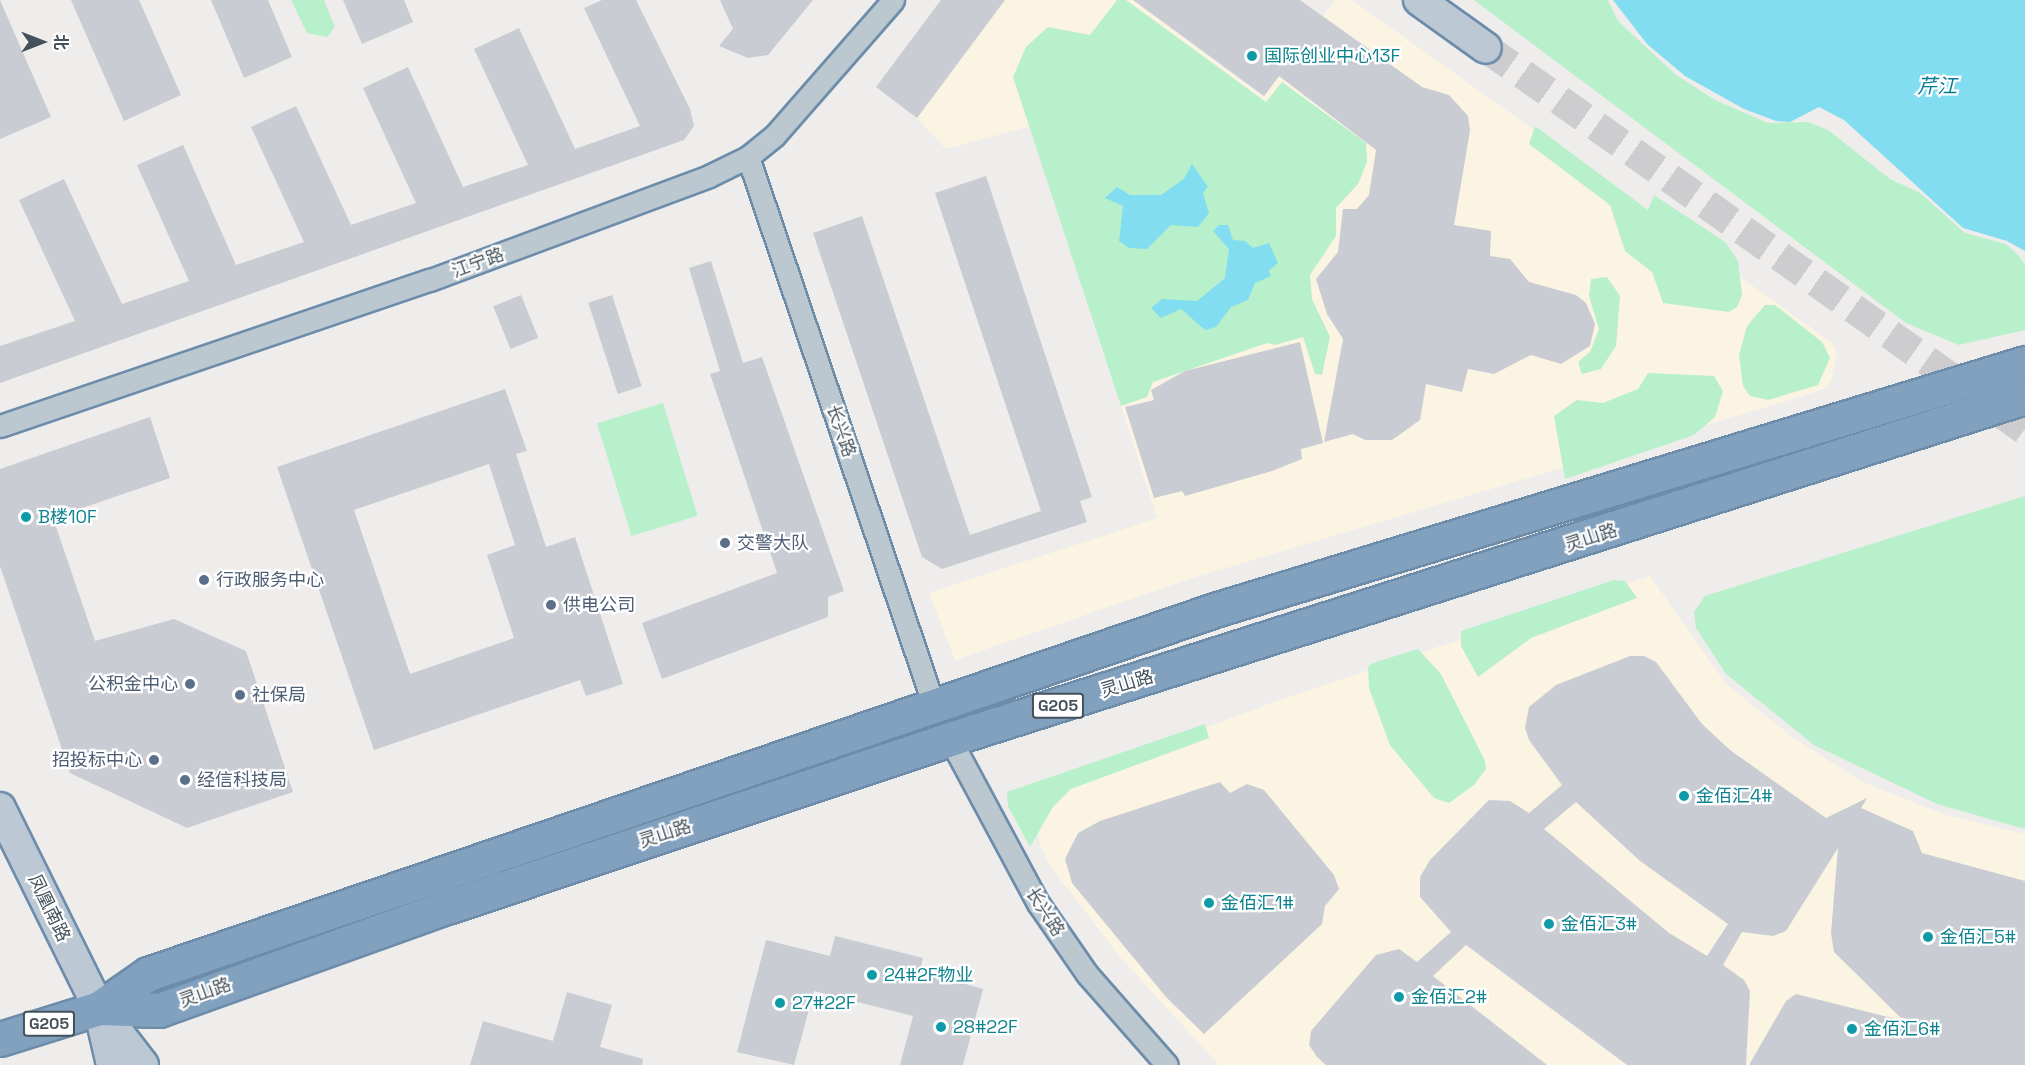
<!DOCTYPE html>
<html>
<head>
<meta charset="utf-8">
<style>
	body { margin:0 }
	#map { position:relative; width:2025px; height:1065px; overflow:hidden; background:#efecec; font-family:"Space Grotesk","Noto Sans SC",sans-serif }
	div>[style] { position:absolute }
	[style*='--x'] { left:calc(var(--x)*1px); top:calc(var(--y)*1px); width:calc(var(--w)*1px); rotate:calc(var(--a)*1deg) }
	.commercial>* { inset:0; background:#fcf4e3 }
	.green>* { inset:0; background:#b7f0cb; transform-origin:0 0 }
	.water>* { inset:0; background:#82ddf0 }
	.building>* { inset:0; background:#c9ccd2; transform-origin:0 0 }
	.secondary-tunnel>* { height:30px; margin-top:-15px; transform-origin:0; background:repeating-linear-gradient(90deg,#cdcdcf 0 30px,transparent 0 45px) }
	.roads { filter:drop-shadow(2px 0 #6c8caa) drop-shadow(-2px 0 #6c8caa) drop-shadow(0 2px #6c8caa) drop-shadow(0 -2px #6c8caa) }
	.street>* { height:21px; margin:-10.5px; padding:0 10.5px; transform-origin:10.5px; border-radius:10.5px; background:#bcc8d0 }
	.secondary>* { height:30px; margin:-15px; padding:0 15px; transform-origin:15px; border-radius:15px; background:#bcc9d5 }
	.highway>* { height:33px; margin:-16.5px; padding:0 16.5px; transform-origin:16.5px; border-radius:16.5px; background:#81a1bf }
	.dots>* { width:16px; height:16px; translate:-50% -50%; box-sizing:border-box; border:3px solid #fff; border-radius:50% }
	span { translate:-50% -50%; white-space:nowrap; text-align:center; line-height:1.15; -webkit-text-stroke:4.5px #fff; paint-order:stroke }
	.shield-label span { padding:2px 4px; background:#fff; border:2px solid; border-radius:4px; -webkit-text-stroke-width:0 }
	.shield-label { font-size:16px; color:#44515b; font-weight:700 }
	.culture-label { font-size:18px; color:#0d838f }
	.left { translate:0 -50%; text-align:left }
	.street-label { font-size:18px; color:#44515b }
	.service-label { font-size:18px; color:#4e5e75 }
	.right { translate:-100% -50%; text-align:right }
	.water-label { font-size:20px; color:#077c96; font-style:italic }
	.north { position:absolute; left:12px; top:12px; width:60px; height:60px; -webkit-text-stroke:4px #fff; paint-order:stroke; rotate:90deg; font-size:16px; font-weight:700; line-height:24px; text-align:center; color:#44515b }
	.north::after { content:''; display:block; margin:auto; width:21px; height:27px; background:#44515b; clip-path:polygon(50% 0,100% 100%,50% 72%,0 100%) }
</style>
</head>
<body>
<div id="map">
	<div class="commercial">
		<div style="clip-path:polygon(1005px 0,1133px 0,1264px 97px,1335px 0,1352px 0,1831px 342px,1837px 353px,1831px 381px,1826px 388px,1793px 399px,1189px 579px,955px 660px,929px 593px,1157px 518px,1031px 126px,946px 149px,917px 118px)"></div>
		<div style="clip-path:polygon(1650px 576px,1726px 684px,1791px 736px,1862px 782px,1946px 815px,2025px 834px,2025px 1065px,1219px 1065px,1121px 958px,1048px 863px,1039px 841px,1039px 818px,1072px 778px,1279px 700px)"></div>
	</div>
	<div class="green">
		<div style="clip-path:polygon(291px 0,324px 0,335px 27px,327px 37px,307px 33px)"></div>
		<div style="clip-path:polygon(1117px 0,1126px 0,1266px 102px,1282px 82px,1366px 143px,1367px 162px,1358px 184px,1336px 208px,1336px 236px,1310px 275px,1312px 299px,1330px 337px,1322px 375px,1315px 374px,1303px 337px,1275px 345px,1267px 343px,1153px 382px,1147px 397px,1121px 406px,1013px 77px,1026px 47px,1048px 27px,1090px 35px)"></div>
		<div style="clip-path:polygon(1474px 0,1608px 0,1618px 21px,1676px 75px,1715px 100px,1768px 123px,1808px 122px,1828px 130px,1890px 179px,1920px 193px,1965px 233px,2006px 244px,2019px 256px,2025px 265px,2025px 330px,1959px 345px,1906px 323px)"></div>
		<div style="clip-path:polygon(1535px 126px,1648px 210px,1654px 195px,1725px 242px,1738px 261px,1742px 295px,1737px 307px,1729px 312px,1663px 303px,1652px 272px,1625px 251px,1610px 205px,1529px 144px)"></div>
		<div style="clip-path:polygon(1607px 277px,1620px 296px,1616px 346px,1601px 369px,1582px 374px,1578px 362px,1590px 352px,1599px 329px,1589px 296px,1591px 279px)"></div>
		<div style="clip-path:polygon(1765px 305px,1775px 305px,1822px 342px,1830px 358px,1818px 385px,1768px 400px,1750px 396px,1743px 386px,1739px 355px,1747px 326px)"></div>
		<div style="clip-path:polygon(1648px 373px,1714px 376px,1723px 391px,1715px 417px,1694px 435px,1565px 479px,1554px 416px,1577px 400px,1603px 403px,1638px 389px)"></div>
		<div style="left:663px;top:403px;width:118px;height:69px;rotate:73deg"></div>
		<div style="clip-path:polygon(2025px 496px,2025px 829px,1937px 804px,1814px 745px,1726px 674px,1696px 628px,1694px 612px,1705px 596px)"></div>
		<div style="clip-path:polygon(1614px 580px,1625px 581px,1637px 598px,1531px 638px,1478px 677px,1461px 646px,1461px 631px)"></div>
		<div style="clip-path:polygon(1418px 649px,1441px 674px,1485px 761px,1486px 769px,1474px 785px,1449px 803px,1434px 798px,1390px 745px,1369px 688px,1368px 667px,1373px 663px)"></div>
		<div style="clip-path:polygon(1205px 724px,1209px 738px,1071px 789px,1053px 807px,1030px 847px,1008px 806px,1007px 792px)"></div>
	</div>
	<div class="water">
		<div style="clip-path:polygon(1613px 0,2025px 0,2025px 251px,2007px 241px,1963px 228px,1844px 120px,1819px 107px,1790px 122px,1776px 121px,1744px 109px,1685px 76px,1647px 44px)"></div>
		<div style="clip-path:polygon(1192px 164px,1208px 187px,1203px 193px,1209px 213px,1198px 227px,1171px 225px,1147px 249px,1129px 248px,1119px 241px,1123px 206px,1105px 198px,1117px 187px,1130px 195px,1161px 195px,1184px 179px)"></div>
		<div style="clip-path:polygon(1219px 225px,1228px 225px,1233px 240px,1245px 241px,1253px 248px,1269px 243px,1278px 263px,1269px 270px,1271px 276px,1255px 283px,1248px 300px,1231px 307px,1216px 327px,1205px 330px,1181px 309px,1161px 318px,1151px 308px,1162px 299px,1197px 301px,1225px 278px,1229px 249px,1213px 231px)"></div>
	</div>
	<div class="building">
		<div style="clip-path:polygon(0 0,51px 117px,0 139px)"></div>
		<div style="clip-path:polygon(71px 0,139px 0,181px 95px,124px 121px)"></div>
		<div style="clip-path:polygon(211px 0,268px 0,292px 57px,244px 78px)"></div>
		<div style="clip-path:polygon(343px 0,404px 0,413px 22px,362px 44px)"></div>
		<div style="clip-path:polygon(602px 0,636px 0,690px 109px,694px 126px,684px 140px,0 383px,0 346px,75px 321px,19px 200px,64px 179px,122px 304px,189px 281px,137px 165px,183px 145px,236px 265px,304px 242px,251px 127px,296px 106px,351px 225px,416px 203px,363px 88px,408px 67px,463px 187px,528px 165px,474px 49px,519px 28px,575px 149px,640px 126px,584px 8px)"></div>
		<div style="clip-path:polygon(720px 0,813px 0,768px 55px,748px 58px,719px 46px,733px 29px)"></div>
		<div style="clip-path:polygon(941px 0,1005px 0,917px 118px,876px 87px)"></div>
		<div style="clip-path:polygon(1133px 0,1300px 0,1422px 87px,1449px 95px,1468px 116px,1470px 131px,1454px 225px,1491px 231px,1490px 256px,1510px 259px,1529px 282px,1576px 295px,1586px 303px,1595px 324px,1590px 346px,1561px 364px,1531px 355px,1494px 374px,1468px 369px,1462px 392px,1426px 384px,1420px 420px,1392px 440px,1365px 440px,1353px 434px,1324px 442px,1343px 339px,1327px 314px,1316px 279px,1338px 252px,1343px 209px,1357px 209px,1369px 195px,1376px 150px,1279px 76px,1264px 96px)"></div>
		<div style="clip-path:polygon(986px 176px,1092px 497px,1080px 501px,1087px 522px,942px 569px,922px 557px,813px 233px,862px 216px,970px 535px,1041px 511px,935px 193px)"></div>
		<div style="clip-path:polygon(711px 261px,743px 363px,762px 357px,844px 591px,828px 597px,828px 617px,662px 679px,642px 623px,777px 573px,710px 374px,720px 371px,689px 268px)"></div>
		<div style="left:521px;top:295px;width:46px;height:30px;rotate:68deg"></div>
		<div style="left:612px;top:295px;width:96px;height:25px;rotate:72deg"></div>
		<div style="clip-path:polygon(1300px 342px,1323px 443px,1301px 449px,1302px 459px,1272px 471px,1185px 496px,1182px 491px,1154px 498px,1125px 407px,1154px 400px,1151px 390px,1185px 371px)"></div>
		<div style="clip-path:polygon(evenodd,505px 389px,527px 451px,516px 454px,546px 547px,575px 537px,623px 684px,586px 696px,580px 680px,374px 750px,277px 467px,505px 389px,489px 464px,515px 545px,487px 555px,514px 638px,410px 674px,354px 510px,489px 464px)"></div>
		<div style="clip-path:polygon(150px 417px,170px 478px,53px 518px,95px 641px,174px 619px,246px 651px,293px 792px,187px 828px,70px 773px,0 566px,0 469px)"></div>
		<div style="clip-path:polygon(evenodd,1630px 656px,1644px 656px,1656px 662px,1702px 724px,1730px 750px,1826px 818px,1867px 798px,1861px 808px,1913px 831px,1922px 853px,2025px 881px,2025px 1065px,1749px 1065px,1786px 1001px,1796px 994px,1904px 1021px,1834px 952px,1831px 933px,1838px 848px,1786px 931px,1773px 936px,1742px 932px,1723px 965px,1744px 980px,1750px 991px,1746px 1065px,1627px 1065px,1466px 945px,1433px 976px,1547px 1065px,1326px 1065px,1317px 1057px,1309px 1045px,1311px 1031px,1376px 955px,1399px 949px,1417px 962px,1451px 932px,1420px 897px,1420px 877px,1430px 860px,1489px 800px,1510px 801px,1529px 813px,1562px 785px,1529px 740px,1525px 728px,1529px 707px,1556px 685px,1630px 656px,1576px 802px,1640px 861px,1728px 924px,1707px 956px,1669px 933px,1544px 829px,1576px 802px)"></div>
		<div style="clip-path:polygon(1220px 782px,1230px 793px,1247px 784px,1264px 790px,1334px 875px,1339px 889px,1325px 906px,1322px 924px,1204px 1034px,1166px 997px,1072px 883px,1065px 859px,1078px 833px,1100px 821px)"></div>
		<div style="clip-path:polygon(835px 936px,923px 958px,920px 971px,983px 989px,963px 1065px,900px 1065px,913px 1016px,814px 991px,794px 1065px,737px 1052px,766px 940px,830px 956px)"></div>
		<div style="clip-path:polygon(567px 992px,612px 1005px,600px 1047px,643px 1059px,642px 1065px,470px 1065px,483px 1021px,553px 1041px)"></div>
	</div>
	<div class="secondary-tunnel">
		<div style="--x:1486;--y:48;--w:661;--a:35.33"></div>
	</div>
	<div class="roads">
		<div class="street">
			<div style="--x:748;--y:157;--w:580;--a:71.28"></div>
			<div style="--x:0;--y:426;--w:454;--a:-18.8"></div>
			<div style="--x:430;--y:280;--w:298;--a:-20.4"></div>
			<div style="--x:709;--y:176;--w:43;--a:-26"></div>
			<div style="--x:748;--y:157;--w:35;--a:-39"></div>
			<div style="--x:775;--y:135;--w:179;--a:-48.8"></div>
			<div style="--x:950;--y:739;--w:186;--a:61.8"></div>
			<div style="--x:1038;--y:903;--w:86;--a:55.4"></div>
			<div style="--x:1087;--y:974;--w:121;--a:48.7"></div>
		</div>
		<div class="secondary">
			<div style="--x:1419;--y:0;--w:82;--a:35.6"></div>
			<div style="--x:0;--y:808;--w:223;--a:63.7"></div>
			<div style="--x:99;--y:1008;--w:72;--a:52.3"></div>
			<div style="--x:101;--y:1017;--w:49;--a:77.1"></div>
		</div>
		<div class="highway">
			<div style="--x:99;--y:1008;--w:60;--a:1.9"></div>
			<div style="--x:159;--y:1010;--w:309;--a:-19.7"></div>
			<div style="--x:450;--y:906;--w:527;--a:-18.47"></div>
			<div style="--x:950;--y:739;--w:1128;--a:-17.65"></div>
			<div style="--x:0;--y:1039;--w:104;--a:-17.4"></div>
			<div style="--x:99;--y:1008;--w:60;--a:-34.8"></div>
			<div style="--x:148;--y:974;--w:1131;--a:-18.84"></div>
			<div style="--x:1218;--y:609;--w:844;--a:-16.95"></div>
		</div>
	</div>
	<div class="dots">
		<div style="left:1252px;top:56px;background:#0f9aa8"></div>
		<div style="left:26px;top:517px;background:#0f9aa8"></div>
		<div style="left:725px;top:543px;background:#5c6f8a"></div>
		<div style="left:204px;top:580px;background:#5c6f8a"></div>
		<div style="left:551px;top:605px;background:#5c6f8a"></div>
		<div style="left:190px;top:684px;background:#5c6f8a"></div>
		<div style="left:240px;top:695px;background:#5c6f8a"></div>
		<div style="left:154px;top:760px;background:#5c6f8a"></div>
		<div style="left:185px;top:780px;background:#5c6f8a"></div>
		<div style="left:1684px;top:796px;background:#0f9aa8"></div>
		<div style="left:1209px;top:903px;background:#0f9aa8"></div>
		<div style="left:1549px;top:924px;background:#0f9aa8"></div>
		<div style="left:1928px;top:937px;background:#0f9aa8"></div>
		<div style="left:872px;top:975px;background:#0f9aa8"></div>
		<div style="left:1399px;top:997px;background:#0f9aa8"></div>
		<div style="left:780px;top:1003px;background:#0f9aa8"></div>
		<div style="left:941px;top:1027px;background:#0f9aa8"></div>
		<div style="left:1852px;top:1029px;background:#0f9aa8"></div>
	</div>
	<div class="shield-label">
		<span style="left:1058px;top:706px">G205</span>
		<span style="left:49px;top:1024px">G205</span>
	</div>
	<div class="culture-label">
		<span class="left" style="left:1264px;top:56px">国际创业中心13F</span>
		<span class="left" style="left:38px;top:517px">B楼10F</span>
		<span class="left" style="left:1696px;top:796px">金佰汇4#</span>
		<span class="left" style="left:1221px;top:903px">金佰汇1#</span>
		<span class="left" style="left:1561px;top:924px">金佰汇3#</span>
		<span class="left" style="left:1940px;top:937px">金佰汇5#</span>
		<span class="left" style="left:884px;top:975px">24#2F物业</span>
		<span class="left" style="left:1411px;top:997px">金佰汇2#</span>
		<span class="left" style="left:792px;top:1003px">27#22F</span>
		<span class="left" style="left:953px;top:1027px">28#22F</span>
		<span class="left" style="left:1864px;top:1029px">金佰汇6#</span>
	</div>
	<div class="street-label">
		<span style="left:478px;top:263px;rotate:-20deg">江宁路</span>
		<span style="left:841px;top:431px;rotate:71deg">长兴路</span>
		<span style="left:1591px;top:538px;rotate:-18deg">灵山路</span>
		<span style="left:1127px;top:684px;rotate:-17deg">灵山路</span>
		<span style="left:665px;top:834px;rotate:-18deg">灵山路</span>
		<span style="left:49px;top:908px;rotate:64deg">凤凰南路</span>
		<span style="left:1045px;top:912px;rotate:57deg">长兴路</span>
		<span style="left:205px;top:993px;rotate:-20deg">灵山路</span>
	</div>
	<div class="service-label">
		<span class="left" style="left:737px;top:543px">交警大队</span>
		<span class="left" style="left:216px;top:580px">行政服务中心</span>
		<span class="left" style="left:563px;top:605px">供电公司</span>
		<span class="right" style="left:178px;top:684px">公积金中心</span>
		<span class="left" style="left:252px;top:695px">社保局</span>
		<span class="right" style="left:142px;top:760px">招投标中心</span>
		<span class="left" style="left:197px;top:780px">经信科技局</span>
	</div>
	<div class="water-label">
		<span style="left:1937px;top:86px">芹江</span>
	</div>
	<div class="north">北</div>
</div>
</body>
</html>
